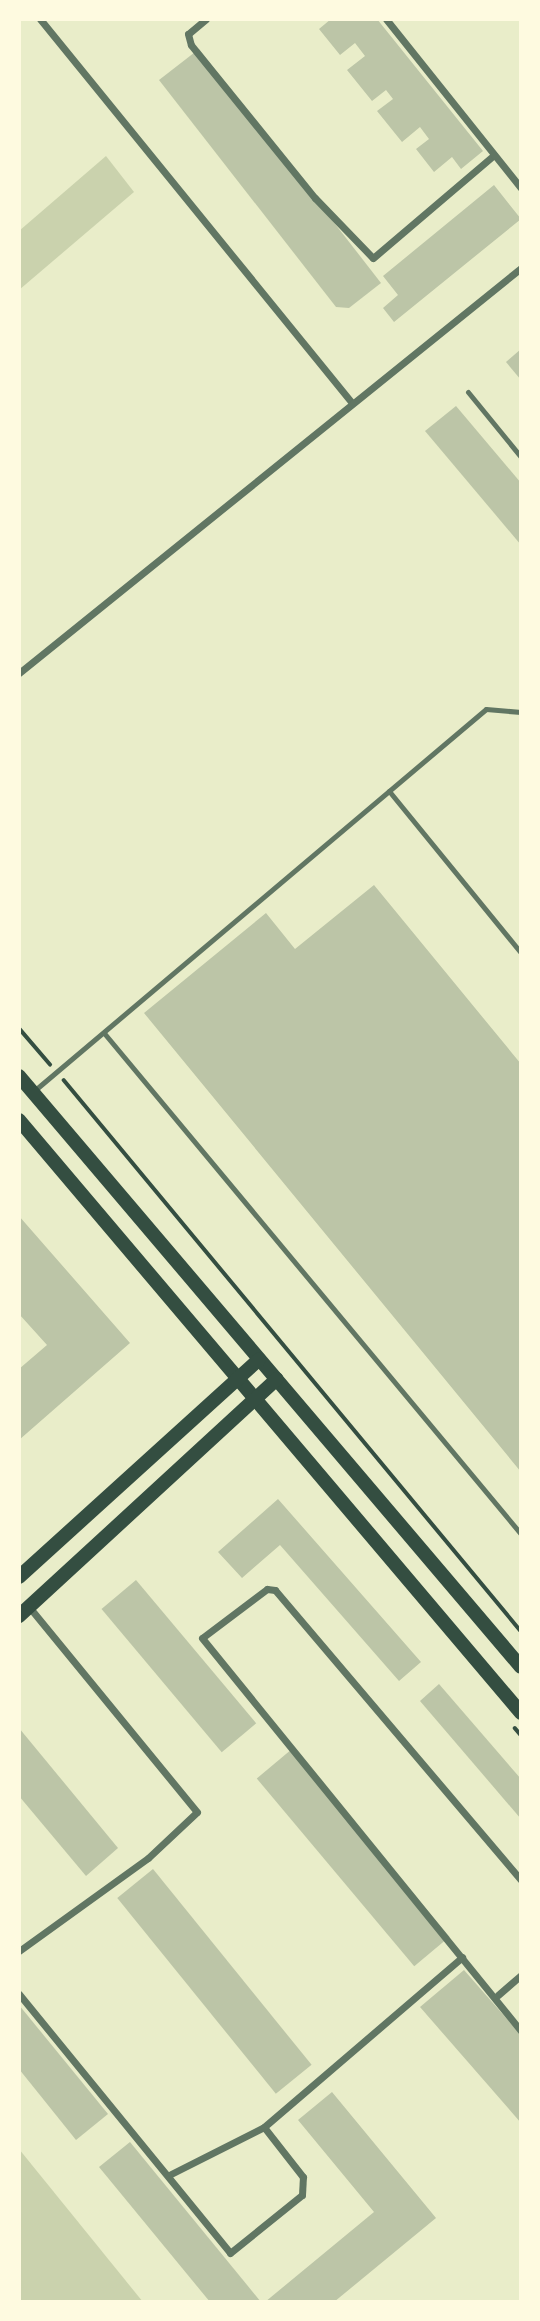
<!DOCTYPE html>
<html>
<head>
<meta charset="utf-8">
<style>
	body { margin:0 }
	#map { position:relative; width:540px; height:2321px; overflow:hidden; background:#e9edc9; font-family:Lato,sans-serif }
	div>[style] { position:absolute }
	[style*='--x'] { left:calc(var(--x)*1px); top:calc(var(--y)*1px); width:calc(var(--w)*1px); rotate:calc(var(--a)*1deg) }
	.green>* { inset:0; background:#cad2ad }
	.building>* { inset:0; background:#bcc5a7; transform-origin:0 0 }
	.path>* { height:3.5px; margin:-1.75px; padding:0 1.75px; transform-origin:1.75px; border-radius:1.75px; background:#344e41 }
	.service>* { height:5px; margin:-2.5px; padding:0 2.5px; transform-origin:2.5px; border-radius:2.5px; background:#617663 }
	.minor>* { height:7px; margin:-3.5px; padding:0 3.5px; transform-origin:3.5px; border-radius:3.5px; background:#617663 }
	.secondary>* { height:14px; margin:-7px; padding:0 7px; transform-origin:7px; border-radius:7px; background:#344e41 }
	span { translate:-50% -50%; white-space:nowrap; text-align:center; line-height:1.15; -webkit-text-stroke:5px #fefae0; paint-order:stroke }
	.frame { position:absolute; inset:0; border:21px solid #fefae0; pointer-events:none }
</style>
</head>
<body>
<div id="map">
	<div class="green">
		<div style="clip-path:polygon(106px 156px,134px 192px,19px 290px,19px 231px)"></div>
		<div style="clip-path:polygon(19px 2149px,143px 2302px,19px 2302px)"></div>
	</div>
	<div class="building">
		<div style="clip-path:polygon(331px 19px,377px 19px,483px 151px,461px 169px,452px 157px,434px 172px,416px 149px,429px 139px,420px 127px,402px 142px,377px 111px,393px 99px,386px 90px,372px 101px,347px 70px,365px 56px,355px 43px,340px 55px,319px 29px)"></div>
		<div style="clip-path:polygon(199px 49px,381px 283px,349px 308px,336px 307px,159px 80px)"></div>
		<div style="clip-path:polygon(494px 185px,521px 219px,394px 322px,383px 308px,398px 295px,383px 276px)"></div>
		<div style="clip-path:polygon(521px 349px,521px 380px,506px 362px)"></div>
		<div style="clip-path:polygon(456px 406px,521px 483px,521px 545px,425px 431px)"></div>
		<div style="clip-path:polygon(374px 885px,521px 1064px,521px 1472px,144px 1013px,266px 913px,295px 949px)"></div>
		<div style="clip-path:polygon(19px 1216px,130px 1343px,19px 1440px,19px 1369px,47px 1345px,19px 1314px)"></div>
		<div style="clip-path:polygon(278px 1499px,421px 1662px,399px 1681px,280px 1545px,242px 1578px,218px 1552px)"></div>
		<div style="left:136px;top:1580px;width:187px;height:45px;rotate:50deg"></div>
		<div style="clip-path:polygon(439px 1684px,521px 1779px,521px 1819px,420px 1701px)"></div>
		<div style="clip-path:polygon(19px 1728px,118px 1848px,86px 1876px,19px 1796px)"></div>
		<div style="left:292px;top:1749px;width:245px;height:46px;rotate:50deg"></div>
		<div style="left:153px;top:1869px;width:252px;height:46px;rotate:51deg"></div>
		<div style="clip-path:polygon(464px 1970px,521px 2035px,521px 2123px,420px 2007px)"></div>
		<div style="clip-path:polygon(19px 2005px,108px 2114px,76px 2140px,19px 2069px)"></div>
		<div style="clip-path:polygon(332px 2092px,436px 2218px,334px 2302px,265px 2302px,374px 2212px,298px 2120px)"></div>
		<div style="clip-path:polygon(130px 2142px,261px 2302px,210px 2302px,99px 2167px)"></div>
	</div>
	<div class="path">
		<div style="--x:19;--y:1028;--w:48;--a:49.3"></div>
		<div style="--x:64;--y:1080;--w:716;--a:50.33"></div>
		<div style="--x:515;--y:1728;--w:9;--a:49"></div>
	</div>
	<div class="service">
		<div style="--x:468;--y:392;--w:84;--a:50.8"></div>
		<div style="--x:389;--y:791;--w:209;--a:50.8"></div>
		<div style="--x:104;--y:1033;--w:652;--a:50.23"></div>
		<div style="--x:35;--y:1090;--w:590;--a:-40.19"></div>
		<div style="--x:486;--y:709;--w:35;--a:5"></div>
	</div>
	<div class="minor">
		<div style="--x:40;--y:19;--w:495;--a:50.9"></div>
		<div style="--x:206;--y:19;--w:23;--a:140"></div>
		<div style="--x:188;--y:34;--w:11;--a:75"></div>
		<div style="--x:191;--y:45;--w:197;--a:51"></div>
		<div style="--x:315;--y:198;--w:83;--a:46"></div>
		<div style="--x:373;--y:258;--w:159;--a:-40.4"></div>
		<div style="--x:386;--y:19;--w:216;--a:51.4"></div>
		<div style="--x:19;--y:673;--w:645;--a:-38.9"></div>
		<div style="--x:521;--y:1880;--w:380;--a:-130.3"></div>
		<div style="--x:275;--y:1590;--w:8;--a:-173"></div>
		<div style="--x:267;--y:1589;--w:81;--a:143"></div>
		<div style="--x:202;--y:1638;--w:506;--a:50.93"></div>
		<div style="--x:19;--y:1951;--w:159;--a:-35.8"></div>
		<div style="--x:148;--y:1858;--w:67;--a:-43.2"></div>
		<div style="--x:197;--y:1812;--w:265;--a:-129.3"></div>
		<div style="--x:19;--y:1994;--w:334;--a:50.8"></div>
		<div style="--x:230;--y:2253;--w:92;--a:-38.9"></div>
		<div style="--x:302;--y:2195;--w:18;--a:-87"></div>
		<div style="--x:303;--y:2177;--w:63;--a:-128"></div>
		<div style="--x:498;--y:1995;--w:30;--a:-41"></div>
		<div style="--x:171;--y:2174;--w:104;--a:-26.8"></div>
		<div style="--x:264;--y:2127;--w:261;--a:-40.6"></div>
	</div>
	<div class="secondary">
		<div style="--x:19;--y:1076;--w:775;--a:49.66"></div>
		<div style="--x:19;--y:1120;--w:777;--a:49.75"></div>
		<div style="--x:19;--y:1577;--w:324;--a:-42.2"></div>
		<div style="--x:19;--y:1616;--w:350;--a:-42.6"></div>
	</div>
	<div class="frame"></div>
</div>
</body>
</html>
